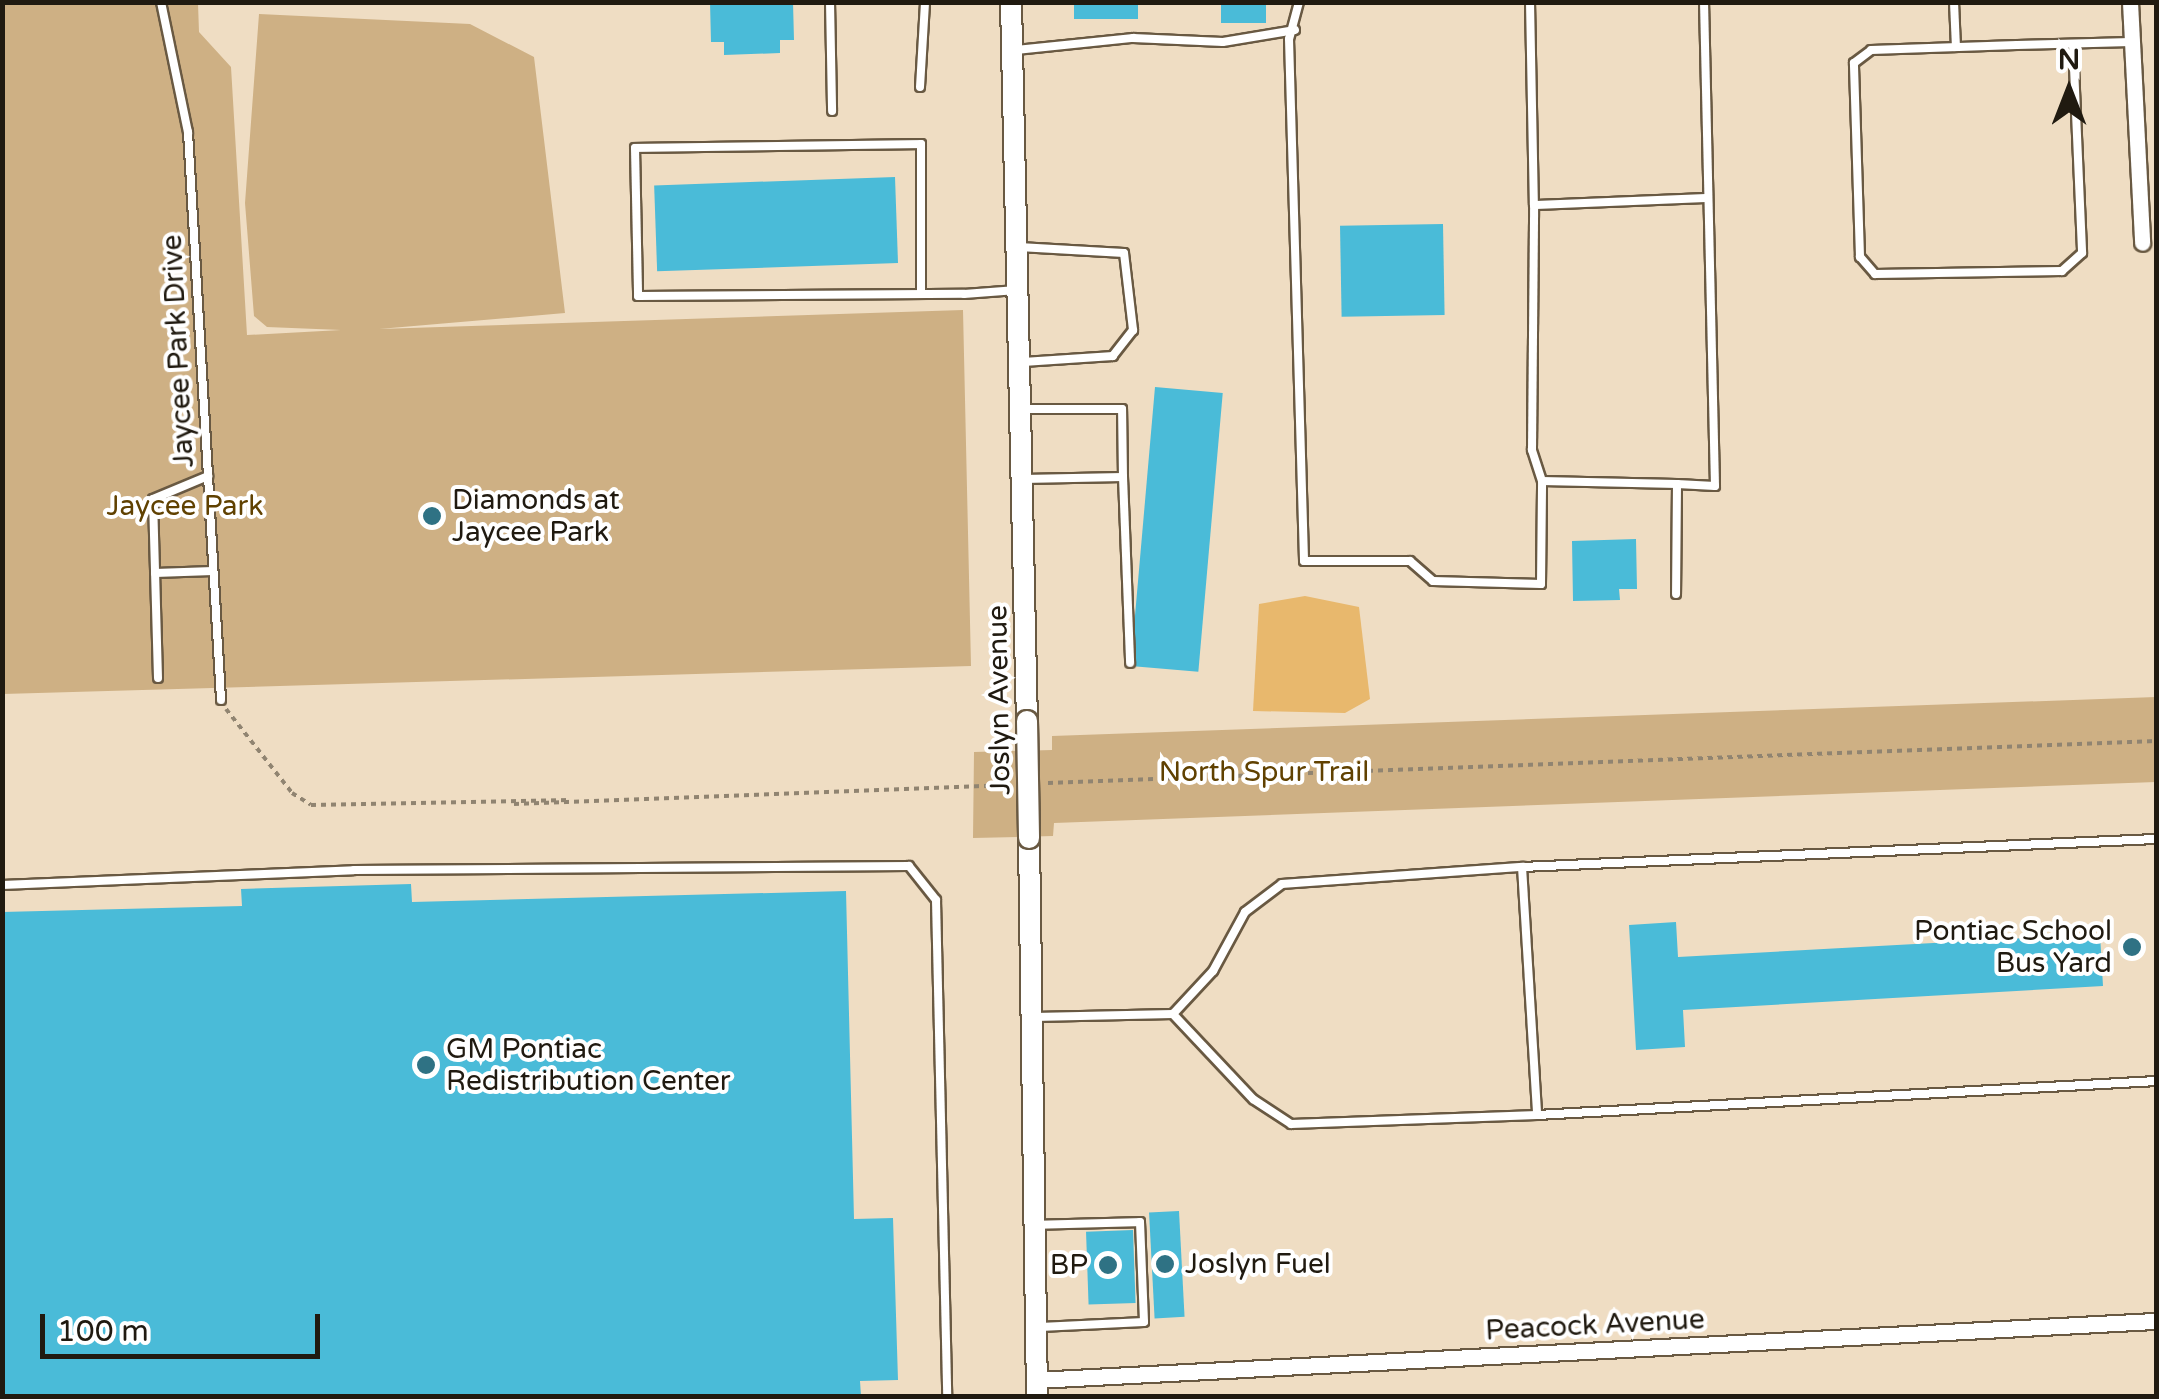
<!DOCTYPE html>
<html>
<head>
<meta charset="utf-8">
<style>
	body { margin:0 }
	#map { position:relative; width:2159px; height:1399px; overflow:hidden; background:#efddc3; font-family:"Varela Round",sans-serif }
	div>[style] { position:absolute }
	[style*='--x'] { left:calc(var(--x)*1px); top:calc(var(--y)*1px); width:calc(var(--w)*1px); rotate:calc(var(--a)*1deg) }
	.green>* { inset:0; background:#ceb084 }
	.water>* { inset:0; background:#e8b86d }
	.building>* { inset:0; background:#4abbd8; transform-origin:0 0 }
	.path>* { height:4px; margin-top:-2px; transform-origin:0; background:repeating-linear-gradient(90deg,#908471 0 5px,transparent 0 10px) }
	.roads { filter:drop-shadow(2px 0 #695942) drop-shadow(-2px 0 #695942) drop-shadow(0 2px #695942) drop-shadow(0 -2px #695942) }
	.lane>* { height:8px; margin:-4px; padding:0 4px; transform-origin:4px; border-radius:4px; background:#fff }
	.street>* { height:15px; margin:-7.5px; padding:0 7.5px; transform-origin:7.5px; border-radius:7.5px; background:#fff }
	.secondary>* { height:20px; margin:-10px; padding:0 10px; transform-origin:10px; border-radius:10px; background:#fff }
	.bridges { filter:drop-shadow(2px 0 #695942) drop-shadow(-2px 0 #695942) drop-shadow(0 2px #695942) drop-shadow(0 -2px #695942) }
	.secondary-bridge>* { height:20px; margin:-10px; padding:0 10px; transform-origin:10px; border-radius:10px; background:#fff }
	.dots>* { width:28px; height:28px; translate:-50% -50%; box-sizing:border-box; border:5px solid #fff; border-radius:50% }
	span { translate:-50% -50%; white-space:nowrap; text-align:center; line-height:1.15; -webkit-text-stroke:8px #fff; paint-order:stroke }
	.street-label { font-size:28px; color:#201a10 }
	.poi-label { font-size:28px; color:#201a10 }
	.left { translate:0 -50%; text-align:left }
	.right { translate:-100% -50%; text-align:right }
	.park-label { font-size:28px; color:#604101 }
	.frame { position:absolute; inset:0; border:5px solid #201a10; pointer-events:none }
	.north { position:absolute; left:2019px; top:40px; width:100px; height:100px; -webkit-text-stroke:8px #fff; paint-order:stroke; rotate:0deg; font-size:28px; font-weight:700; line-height:40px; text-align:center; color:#201a10 }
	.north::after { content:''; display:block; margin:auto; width:35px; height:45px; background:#201a10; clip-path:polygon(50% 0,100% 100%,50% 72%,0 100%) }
	.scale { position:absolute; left:40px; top:1314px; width:280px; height:45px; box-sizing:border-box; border:5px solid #201a10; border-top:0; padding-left:12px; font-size:30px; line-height:35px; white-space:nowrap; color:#201a10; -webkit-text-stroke:8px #fff; paint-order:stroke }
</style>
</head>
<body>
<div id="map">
	<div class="green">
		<div style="clip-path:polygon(2px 3px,198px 3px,199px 32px,231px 67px,247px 335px,341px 330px,267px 327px,254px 316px,245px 203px,259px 14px,470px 24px,534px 57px,565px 313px,379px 329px,963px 310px,971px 666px,3px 694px)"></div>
		<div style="clip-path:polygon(2156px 697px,2156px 782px,1054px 823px,1053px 836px,973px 838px,974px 752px,1052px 750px,1052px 736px)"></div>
	</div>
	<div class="water">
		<div style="clip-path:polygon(1305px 596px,1359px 607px,1370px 699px,1345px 713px,1253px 711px,1259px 604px)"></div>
	</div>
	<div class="building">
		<div style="clip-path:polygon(710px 2px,793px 2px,794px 40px,780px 40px,780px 53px,724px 55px,724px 42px,711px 42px)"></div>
		<div style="left:1074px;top:2px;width:64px;height:17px"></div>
		<div style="left:1221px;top:2px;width:45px;height:21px"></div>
		<div style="left:895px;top:177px;width:86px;height:241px;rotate:88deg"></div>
		<div style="left:1443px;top:224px;width:91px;height:103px;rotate:89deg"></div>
		<div style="left:1155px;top:387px;width:68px;height:280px;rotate:5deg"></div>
		<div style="clip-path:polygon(1636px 539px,1637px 589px,1619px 589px,1620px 600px,1573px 601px,1572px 541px)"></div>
		<div style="clip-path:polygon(411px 884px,412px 902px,846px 891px,854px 1219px,893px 1218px,898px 1380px,860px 1381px,861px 1396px,2px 1396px,2px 912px,242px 906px,241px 889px)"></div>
		<div style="clip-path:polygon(1676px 922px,1678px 957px,2100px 934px,2103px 986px,1683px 1010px,1685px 1047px,1636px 1050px,1629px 925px)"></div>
		<div style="left:1179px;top:1211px;width:106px;height:30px;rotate:87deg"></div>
		<div style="left:1133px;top:1230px;width:73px;height:47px;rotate:88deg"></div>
	</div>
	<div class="path">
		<div style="--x:226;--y:709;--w:107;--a:51.8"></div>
		<div style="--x:292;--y:793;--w:22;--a:32"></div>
		<div style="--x:311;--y:805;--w:259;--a:-1.1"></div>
		<div style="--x:1048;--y:783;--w:1109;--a:-2.17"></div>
		<div style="--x:514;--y:804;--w:495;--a:-2.2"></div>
	</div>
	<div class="roads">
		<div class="lane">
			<div style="--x:161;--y:2;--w:133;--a:78.3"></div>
			<div style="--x:188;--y:132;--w:569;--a:86.67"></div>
			<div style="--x:830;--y:2;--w:109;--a:88.9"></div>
			<div style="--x:1299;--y:2;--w:38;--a:105"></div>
			<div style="--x:1289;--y:39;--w:522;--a:88.35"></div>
			<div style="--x:1304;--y:561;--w:106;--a:0"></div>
			<div style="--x:1410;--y:561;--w:30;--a:41"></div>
			<div style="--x:1433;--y:581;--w:108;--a:1.6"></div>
			<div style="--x:1541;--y:584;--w:103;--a:-89.4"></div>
			<div style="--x:1542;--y:481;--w:135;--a:1.3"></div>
			<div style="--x:1677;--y:484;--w:110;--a:90.5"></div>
			<div style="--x:1530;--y:2;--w:203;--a:88.9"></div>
			<div style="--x:1954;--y:2;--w:45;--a:87.5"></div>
			<div style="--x:2073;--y:44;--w:209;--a:87.5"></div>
			<div style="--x:2082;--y:253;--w:27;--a:138"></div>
			<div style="--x:2062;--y:271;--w:187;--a:179.1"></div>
			<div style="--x:1875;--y:274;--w:23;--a:-131"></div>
			<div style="--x:1860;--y:257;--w:194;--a:-91.8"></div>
			<div style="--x:1854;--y:63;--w:21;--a:-37"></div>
			<div style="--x:1871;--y:50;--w:146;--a:-2"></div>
			<div style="--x:2017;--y:45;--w:114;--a:-1.5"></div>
			<div style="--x:1016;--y:50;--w:118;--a:-5.9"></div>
			<div style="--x:1133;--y:38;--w:90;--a:2.5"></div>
			<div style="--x:1223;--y:42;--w:73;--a:-9.5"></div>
			<div style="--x:920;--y:87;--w:85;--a:-86.6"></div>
			<div style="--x:1019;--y:247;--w:105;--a:3.3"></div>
			<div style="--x:1124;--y:253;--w:78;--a:83.3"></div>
			<div style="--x:1133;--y:330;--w:33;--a:128"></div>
			<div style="--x:1113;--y:356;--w:90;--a:176.2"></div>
			<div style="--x:921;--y:294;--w:150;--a:-90"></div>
			<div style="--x:921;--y:144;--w:286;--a:179.2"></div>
			<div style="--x:635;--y:148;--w:148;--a:88.8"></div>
			<div style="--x:638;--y:296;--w:326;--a:-0.4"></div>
			<div style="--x:964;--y:294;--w:53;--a:-4.3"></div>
			<div style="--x:1123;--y:477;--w:186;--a:87.8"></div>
			<div style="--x:1023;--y:479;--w:100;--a:-1.1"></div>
			<div style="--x:1123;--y:477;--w:68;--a:-90.8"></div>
			<div style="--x:1122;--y:409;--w:98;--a:180"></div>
			<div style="--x:1542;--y:481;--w:33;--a:-108"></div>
			<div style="--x:1532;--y:450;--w:245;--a:-89.5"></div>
			<div style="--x:1534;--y:205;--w:174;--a:-2.3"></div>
			<div style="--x:1677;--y:484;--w:38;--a:3"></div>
			<div style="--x:1715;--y:486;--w:484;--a:-91.3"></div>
			<div style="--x:155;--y:573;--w:58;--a:-2"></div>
			<div style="--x:158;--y:678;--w:179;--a:-91.6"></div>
			<div style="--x:153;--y:499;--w:60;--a:-22.7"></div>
			<div style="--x:1522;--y:867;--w:635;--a:-2.53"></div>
			<div style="--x:2;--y:885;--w:352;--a:-2.4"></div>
			<div style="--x:354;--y:870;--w:555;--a:-0.41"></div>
			<div style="--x:909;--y:866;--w:43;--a:51.5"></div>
			<div style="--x:936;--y:900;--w:496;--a:88.7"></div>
			<div style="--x:1034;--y:1017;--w:139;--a:-1.2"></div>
			<div style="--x:1173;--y:1014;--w:59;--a:-47.1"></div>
			<div style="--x:1213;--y:971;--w:67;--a:-61.5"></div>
			<div style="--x:1245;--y:912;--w:46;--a:-37.1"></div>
			<div style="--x:1282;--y:884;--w:241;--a:-4.1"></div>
			<div style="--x:1522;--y:867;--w:248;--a:86.5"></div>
			<div style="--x:1537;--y:1115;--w:246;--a:177.9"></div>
			<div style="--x:1291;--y:1124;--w:45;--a:-146.7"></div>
			<div style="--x:1253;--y:1099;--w:117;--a:-133.3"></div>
			<div style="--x:1537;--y:1115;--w:620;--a:-3.14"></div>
			<div style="--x:1034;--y:1225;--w:106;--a:-1.6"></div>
			<div style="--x:1140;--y:1222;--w:100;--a:87.7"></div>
			<div style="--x:1144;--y:1322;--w:104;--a:177.2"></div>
		</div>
		<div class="street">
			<div style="--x:2130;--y:2;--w:241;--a:87.1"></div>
			<div style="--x:1036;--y:1380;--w:1122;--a:-3.02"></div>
		</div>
		<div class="secondary">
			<div style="--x:1011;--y:2;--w:719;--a:88.73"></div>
			<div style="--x:1029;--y:838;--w:558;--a:89.18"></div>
		</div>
	</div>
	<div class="bridges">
		<div class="secondary-bridge">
			<div style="--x:1027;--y:721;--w:117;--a:89"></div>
		</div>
	</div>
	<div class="dots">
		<div style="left:432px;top:516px;background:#2f7284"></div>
		<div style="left:2132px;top:947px;background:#2f7284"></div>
		<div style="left:426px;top:1065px;background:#2f7284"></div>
		<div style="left:1165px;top:1264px;background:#2f7284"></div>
		<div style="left:1108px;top:1265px;background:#2f7284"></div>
	</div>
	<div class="street-label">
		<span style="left:178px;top:351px;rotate:-93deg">Jaycee Park Drive</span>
		<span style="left:999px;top:700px;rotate:-91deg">Joslyn Avenue</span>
		<span style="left:1595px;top:1325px;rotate:-3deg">Peacock Avenue</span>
	</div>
	<div class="poi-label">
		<span class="left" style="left:452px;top:516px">Diamonds at<br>Jaycee Park</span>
		<span class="right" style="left:2112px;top:947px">Pontiac School<br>Bus Yard</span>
		<span class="left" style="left:446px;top:1065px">GM Pontiac<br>Redistribution Center</span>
		<span class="left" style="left:1185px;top:1264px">Joslyn Fuel</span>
		<span class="right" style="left:1088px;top:1265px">BP</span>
	</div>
	<div class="park-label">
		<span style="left:185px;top:506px">Jaycee Park</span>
		<span style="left:1264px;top:772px">North Spur Trail</span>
	</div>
	<div class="frame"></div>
	<div class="north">N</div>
	<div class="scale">100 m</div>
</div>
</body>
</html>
